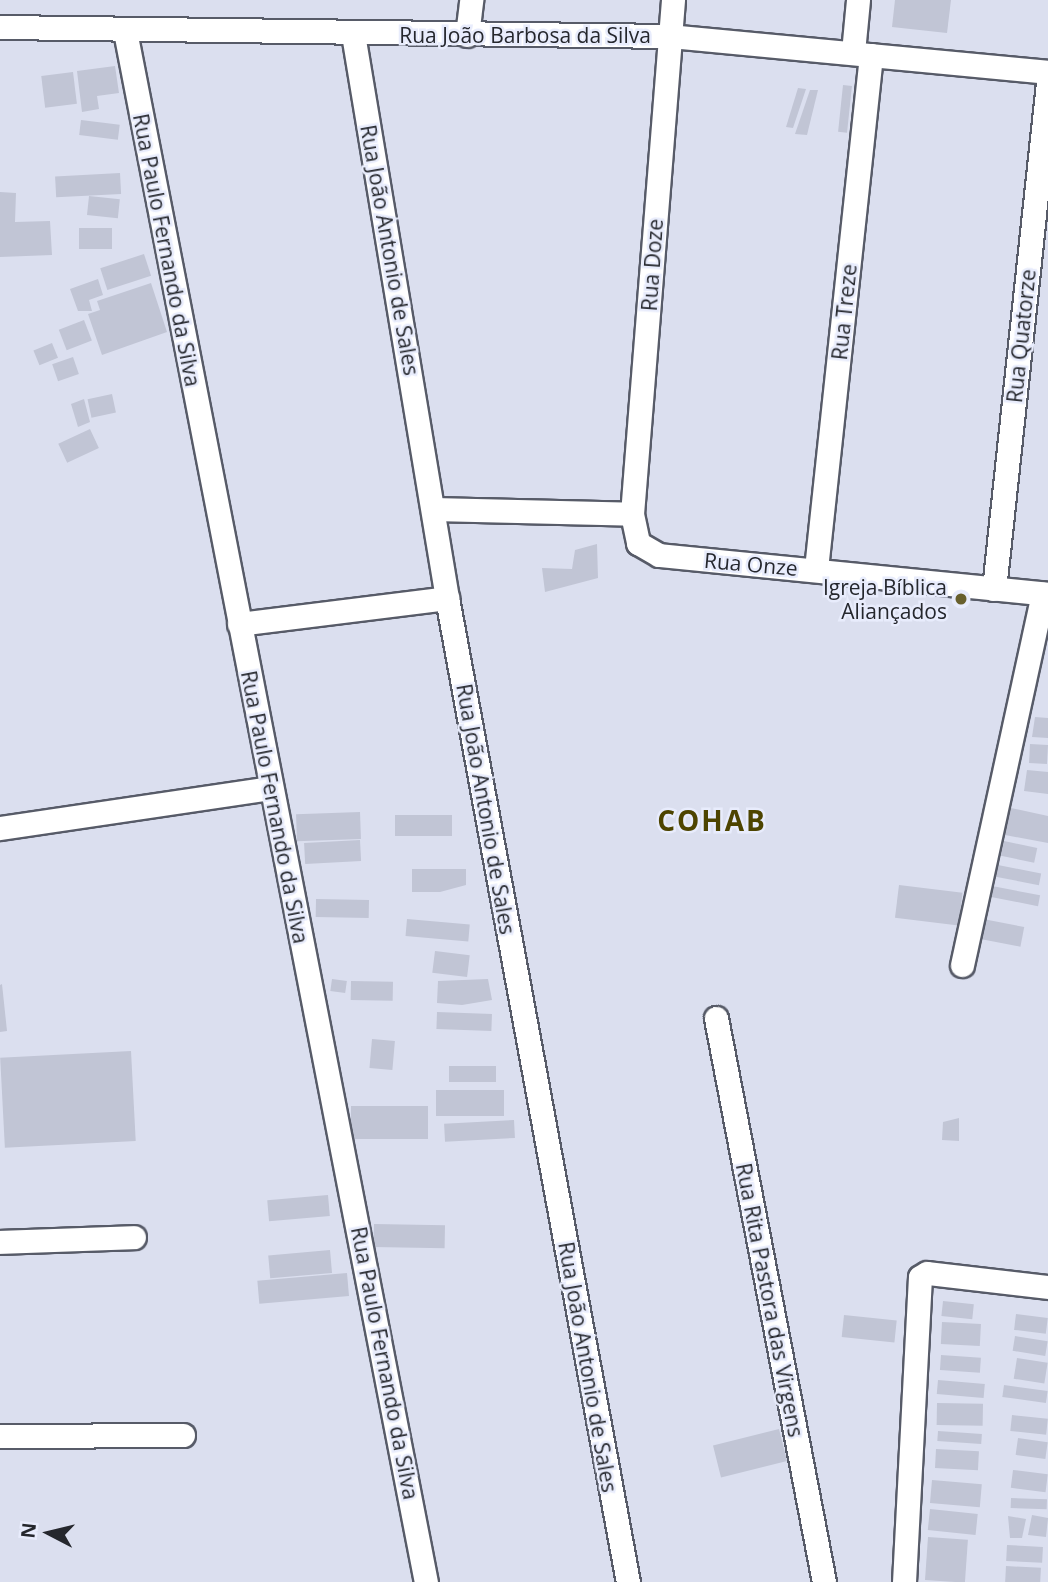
<!DOCTYPE html>
<html>
<head>
<meta charset="utf-8">
<style>
	body { margin:0 }
	#map { position:relative; width:1048px; height:1582px; overflow:hidden; background:#dbdfef; font-family:"Open Sans",sans-serif }
	div>[style] { position:absolute }
	[style*='--x'] { left:calc(var(--x)*1px); top:calc(var(--y)*1px); width:calc(var(--w)*1px); rotate:calc(var(--a)*1deg) }
	.building>* { inset:0; background:#c1c5d5; transform-origin:0 0 }
	.roads { filter:drop-shadow(2px 0 #575b68) drop-shadow(-2px 0 #575b68) drop-shadow(0 2px #575b68) drop-shadow(0 -2px #575b68) }
	.street>* { height:23px; margin:-11.5px; padding:0 11.5px; transform-origin:11.5px; border-radius:11.5px; background:#fff }
	.dots>* { width:19px; height:19px; translate:-50% -50%; box-sizing:border-box; border:4px solid #e8ecfc; border-radius:50% }
	span { translate:-50% -50%; white-space:nowrap; text-align:center; line-height:1.15; -webkit-text-stroke:5px #e8ecfc; paint-order:stroke }
	.street-label { font-size:21px; color:#25272d }
	.poi-label { font-size:21px; color:#25272d }
	.right { translate:-100% -50%; text-align:right }
	.district-label { font-size:28px; color:#4d4400; font-weight:700; letter-spacing:2px }
	.north { position:absolute; left:14px; top:1498px; width:70px; height:70px; -webkit-text-stroke:5px #e8ecfc; paint-order:stroke; rotate:277deg; font-size:19px; font-weight:700; line-height:28px; text-align:center; color:#25272d }
	.north::after { content:''; display:block; margin:auto; width:24px; height:32px; background:#25272d; clip-path:polygon(50% 0,100% 100%,50% 72%,0 100%) }
</style>
</head>
<body>
<div id="map">
	<div class="building">
		<div style="clip-path:polygon(895px 0,951px 0,947px 33px,892px 27px)"></div>
		<div style="clip-path:polygon(115px 66px,119px 93px,97px 96px,99px 109px,82px 112px,77px 71px)"></div>
		<div style="left:73px;top:72px;width:32px;height:32px;rotate:83deg"></div>
		<div style="left:843px;top:85px;width:9px;height:47px;rotate:6deg"></div>
		<div style="clip-path:polygon(798px 88px,806px 89px,793px 128px,786px 127px)"></div>
		<div style="clip-path:polygon(810px 90px,818px 90px,807px 135px,795px 134px)"></div>
		<div style="left:81px;top:120px;width:39px;height:15px;rotate:7deg"></div>
		<div style="left:120px;top:173px;width:21px;height:65px;rotate:87deg"></div>
		<div style="clip-path:polygon(0 192px,16px 193px,15px 222px,50px 221px,52px 255px,0 257px)"></div>
		<div style="left:89px;top:196px;width:31px;height:19px;rotate:6deg"></div>
		<div style="left:79px;top:228px;width:33px;height:21px"></div>
		<div style="left:144px;top:254px;width:23px;height:46px;rotate:72deg"></div>
		<div style="clip-path:polygon(98px 279px,103px 295px,89px 300px,92px 311px,78px 311px,70px 289px)"></div>
		<div style="clip-path:polygon(151px 283px,167px 332px,102px 355px,88px 314px,100px 310px,97px 301px)"></div>
		<div style="left:84px;top:320px;width:22px;height:27px;rotate:69deg"></div>
		<div style="left:52px;top:343px;width:16px;height:20px;rotate:68deg"></div>
		<div style="left:73px;top:357px;width:18px;height:22px;rotate:71deg"></div>
		<div style="left:112px;top:394px;width:19px;height:25px;rotate:78deg"></div>
		<div style="clip-path:polygon(84px 399px,90px 422px,78px 427px,71px 404px)"></div>
		<div style="left:90px;top:429px;width:21px;height:35px;rotate:65deg"></div>
		<div style="clip-path:polygon(597px 544px,598px 578px,545px 592px,542px 568px,572px 569px,575px 550px)"></div>
		<div style="clip-path:polygon(1035px 717px,1048px 718px,1048px 738px,1032px 737px)"></div>
		<div style="left:1030px;top:744px;width:18px;height:19px;rotate:3deg"></div>
		<div style="clip-path:polygon(1027px 770px,1048px 772px,1048px 794px,1024px 791px)"></div>
		<div style="clip-path:polygon(1011px 808px,1048px 816px,1048px 843px,1005px 835px)"></div>
		<div style="left:360px;top:812px;width:27px;height:64px;rotate:88deg"></div>
		<div style="left:452px;top:815px;width:21px;height:57px;rotate:90deg"></div>
		<div style="left:360px;top:840px;width:21px;height:56px;rotate:87deg"></div>
		<div style="left:1004px;top:841px;width:34px;height:15px;rotate:12deg"></div>
		<div style="left:998px;top:865px;width:44px;height:12px;rotate:11deg"></div>
		<div style="clip-path:polygon(412px 869px,466px 869px,466px 885px,440px 892px,412px 892px)"></div>
		<div style="left:899px;top:885px;width:64px;height:33px;rotate:7deg"></div>
		<div style="left:992px;top:886px;width:49px;height:11px;rotate:11deg"></div>
		<div style="left:316px;top:899px;width:53px;height:18px;rotate:1deg"></div>
		<div style="left:407px;top:919px;width:63px;height:17px;rotate:5deg"></div>
		<div style="left:983px;top:919px;width:42px;height:20px;rotate:11deg"></div>
		<div style="left:435px;top:951px;width:35px;height:22px;rotate:7deg"></div>
		<div style="left:332px;top:979px;width:15px;height:12px;rotate:8deg"></div>
		<div style="clip-path:polygon(488px 979px,492px 1000px,462px 1005px,437px 1003px,438px 981px)"></div>
		<div style="left:351px;top:981px;width:42px;height:19px;rotate:1deg"></div>
		<div style="clip-path:polygon(2px 984px,7px 1031px,0 1032px,0 985px)"></div>
		<div style="left:437px;top:1012px;width:55px;height:17px;rotate:2deg"></div>
		<div style="left:372px;top:1039px;width:23px;height:29px;rotate:5deg"></div>
		<div style="left:131px;top:1051px;width:90px;height:131px;rotate:87deg"></div>
		<div style="left:496px;top:1066px;width:16px;height:47px;rotate:90deg"></div>
		<div style="left:436px;top:1090px;width:68px;height:26px"></div>
		<div style="left:428px;top:1106px;width:33px;height:77px;rotate:90deg"></div>
		<div style="clip-path:polygon(959px 1118px,959px 1141px,942px 1140px,943px 1122px)"></div>
		<div style="left:514px;top:1120px;width:18px;height:70px;rotate:87deg"></div>
		<div style="left:328px;top:1195px;width:21px;height:61px;rotate:85deg"></div>
		<div style="left:374px;top:1224px;width:71px;height:23px;rotate:1deg"></div>
		<div style="left:330px;top:1250px;width:23px;height:62px;rotate:85deg"></div>
		<div style="left:347px;top:1273px;width:23px;height:90px;rotate:85deg"></div>
		<div style="left:943px;top:1301px;width:31px;height:15px;rotate:6deg"></div>
		<div style="left:1016px;top:1314px;width:32px;height:16px;rotate:7deg"></div>
		<div style="left:844px;top:1315px;width:53px;height:22px;rotate:6deg"></div>
		<div style="left:942px;top:1322px;width:39px;height:22px;rotate:3deg"></div>
		<div style="left:1015px;top:1336px;width:33px;height:15px;rotate:9deg"></div>
		<div style="left:941px;top:1355px;width:40px;height:15px;rotate:4deg"></div>
		<div style="left:1017px;top:1358px;width:31px;height:21px;rotate:9deg"></div>
		<div style="left:938px;top:1380px;width:47px;height:14px;rotate:5deg"></div>
		<div style="left:1004px;top:1385px;width:44px;height:12px;rotate:8deg"></div>
		<div style="left:937px;top:1403px;width:46px;height:22px;rotate:1deg"></div>
		<div style="left:1012px;top:1415px;width:36px;height:16px;rotate:6deg"></div>
		<div style="left:779px;top:1429px;width:33px;height:68px;rotate:76deg"></div>
		<div style="left:938px;top:1431px;width:44px;height:10px;rotate:4deg"></div>
		<div style="left:1018px;top:1438px;width:30px;height:17px;rotate:8deg"></div>
		<div style="left:936px;top:1449px;width:43px;height:19px;rotate:3deg"></div>
		<div style="left:1013px;top:1470px;width:35px;height:18px;rotate:7deg"></div>
		<div style="left:932px;top:1480px;width:50px;height:23px;rotate:5deg"></div>
		<div style="left:1011px;top:1498px;width:36px;height:10px;rotate:2deg"></div>
		<div style="left:930px;top:1509px;width:48px;height:21px;rotate:6deg"></div>
		<div style="clip-path:polygon(1032px 1515px,1048px 1518px,1046px 1537px,1028px 1535px)"></div>
		<div style="clip-path:polygon(1008px 1516px,1026px 1519px,1022px 1538px,1010px 1538px)"></div>
		<div style="left:928px;top:1537px;width:40px;height:43px;rotate:4deg"></div>
		<div style="left:1007px;top:1545px;width:36px;height:16px;rotate:3deg"></div>
		<div style="left:1006px;top:1566px;width:35px;height:16px;rotate:3deg"></div>
	</div>
	<div class="roads">
		<div class="street">
			<div style="--x:673;--y:0;--w:516;--a:94.56"></div>
			<div style="--x:632;--y:514;--w:30;--a:78"></div>
			<div style="--x:638;--y:543;--w:24;--a:30"></div>
			<div style="--x:659;--y:555;--w:391;--a:5.7"></div>
			<div style="--x:0;--y:27;--w:669;--a:0.77"></div>
			<div style="--x:669;--y:36;--w:381;--a:5.4"></div>
			<div style="--x:125;--y:31;--w:1580;--a:79.02"></div>
			<div style="--x:353;--y:34;--w:572;--a:80.54"></div>
			<div style="--x:447;--y:598;--w:1001;--a:79.58"></div>
			<div style="--x:467;--y:35;--w:35;--a:-83"></div>
			<div style="--x:853;--y:52;--w:52;--a:-84.5"></div>
			<div style="--x:434;--y:509;--w:198;--a:1.4"></div>
			<div style="--x:816;--y:569;--w:517;--a:-83.89"></div>
			<div style="--x:994;--y:589;--w:509;--a:-83.91"></div>
			<div style="--x:239;--y:624;--w:210;--a:-7.1"></div>
			<div style="--x:0;--y:828;--w:273;--a:-8.4"></div>
			<div style="--x:962;--y:965;--w:380;--a:-77.7"></div>
			<div style="--x:716;--y:1018;--w:574;--a:79.16"></div>
			<div style="--x:0;--y:1242;--w:134;--a:-2.1"></div>
			<div style="--x:0;--y:1436;--w:183;--a:-0.3"></div>
			<div style="--x:904;--y:1582;--w:305;--a:-87"></div>
			<div style="--x:920;--y:1277;--w:8;--a:-30"></div>
			<div style="--x:927;--y:1273;--w:122;--a:6.6"></div>
		</div>
	</div>
	<div class="dots">
		<div style="left:961px;top:599px;background:#68602d"></div>
	</div>
	<div class="street-label">
		<span style="left:525px;top:35px">Rua João Barbosa da Silva</span>
		<span style="left:167px;top:250px;rotate:79deg">Rua Paulo Fernando da Silva</span>
		<span style="left:390px;top:250px;rotate:80deg">Rua João Antonio de Sales</span>
		<span style="left:652px;top:265px;rotate:-86deg">Rua Doze</span>
		<span style="left:844px;top:312px;rotate:-84deg">Rua Treze</span>
		<span style="left:1021px;top:336px;rotate:-84deg">Rua Quatorze</span>
		<span style="left:751px;top:564px;rotate:5deg">Rua Onze</span>
		<span style="left:275px;top:807px;rotate:79deg">Rua Paulo Fernando da Silva</span>
		<span style="left:486px;top:809px;rotate:80deg">Rua João Antonio de Sales</span>
		<span style="left:770px;top:1300px;rotate:79deg">Rua Rita Pastora das Virgens</span>
		<span style="left:385px;top:1363px;rotate:79deg">Rua Paulo Fernando da Silva</span>
		<span style="left:588px;top:1367px;rotate:80deg">Rua João Antonio de Sales</span>
	</div>
	<div class="poi-label">
		<span class="right" style="left:947px;top:599px">Igreja Bíblica<br>Aliançados</span>
	</div>
	<div class="district-label">
		<span style="left:712px;top:820px">COHAB</span>
	</div>
	<div class="north">N</div>
</div>
</body>
</html>
